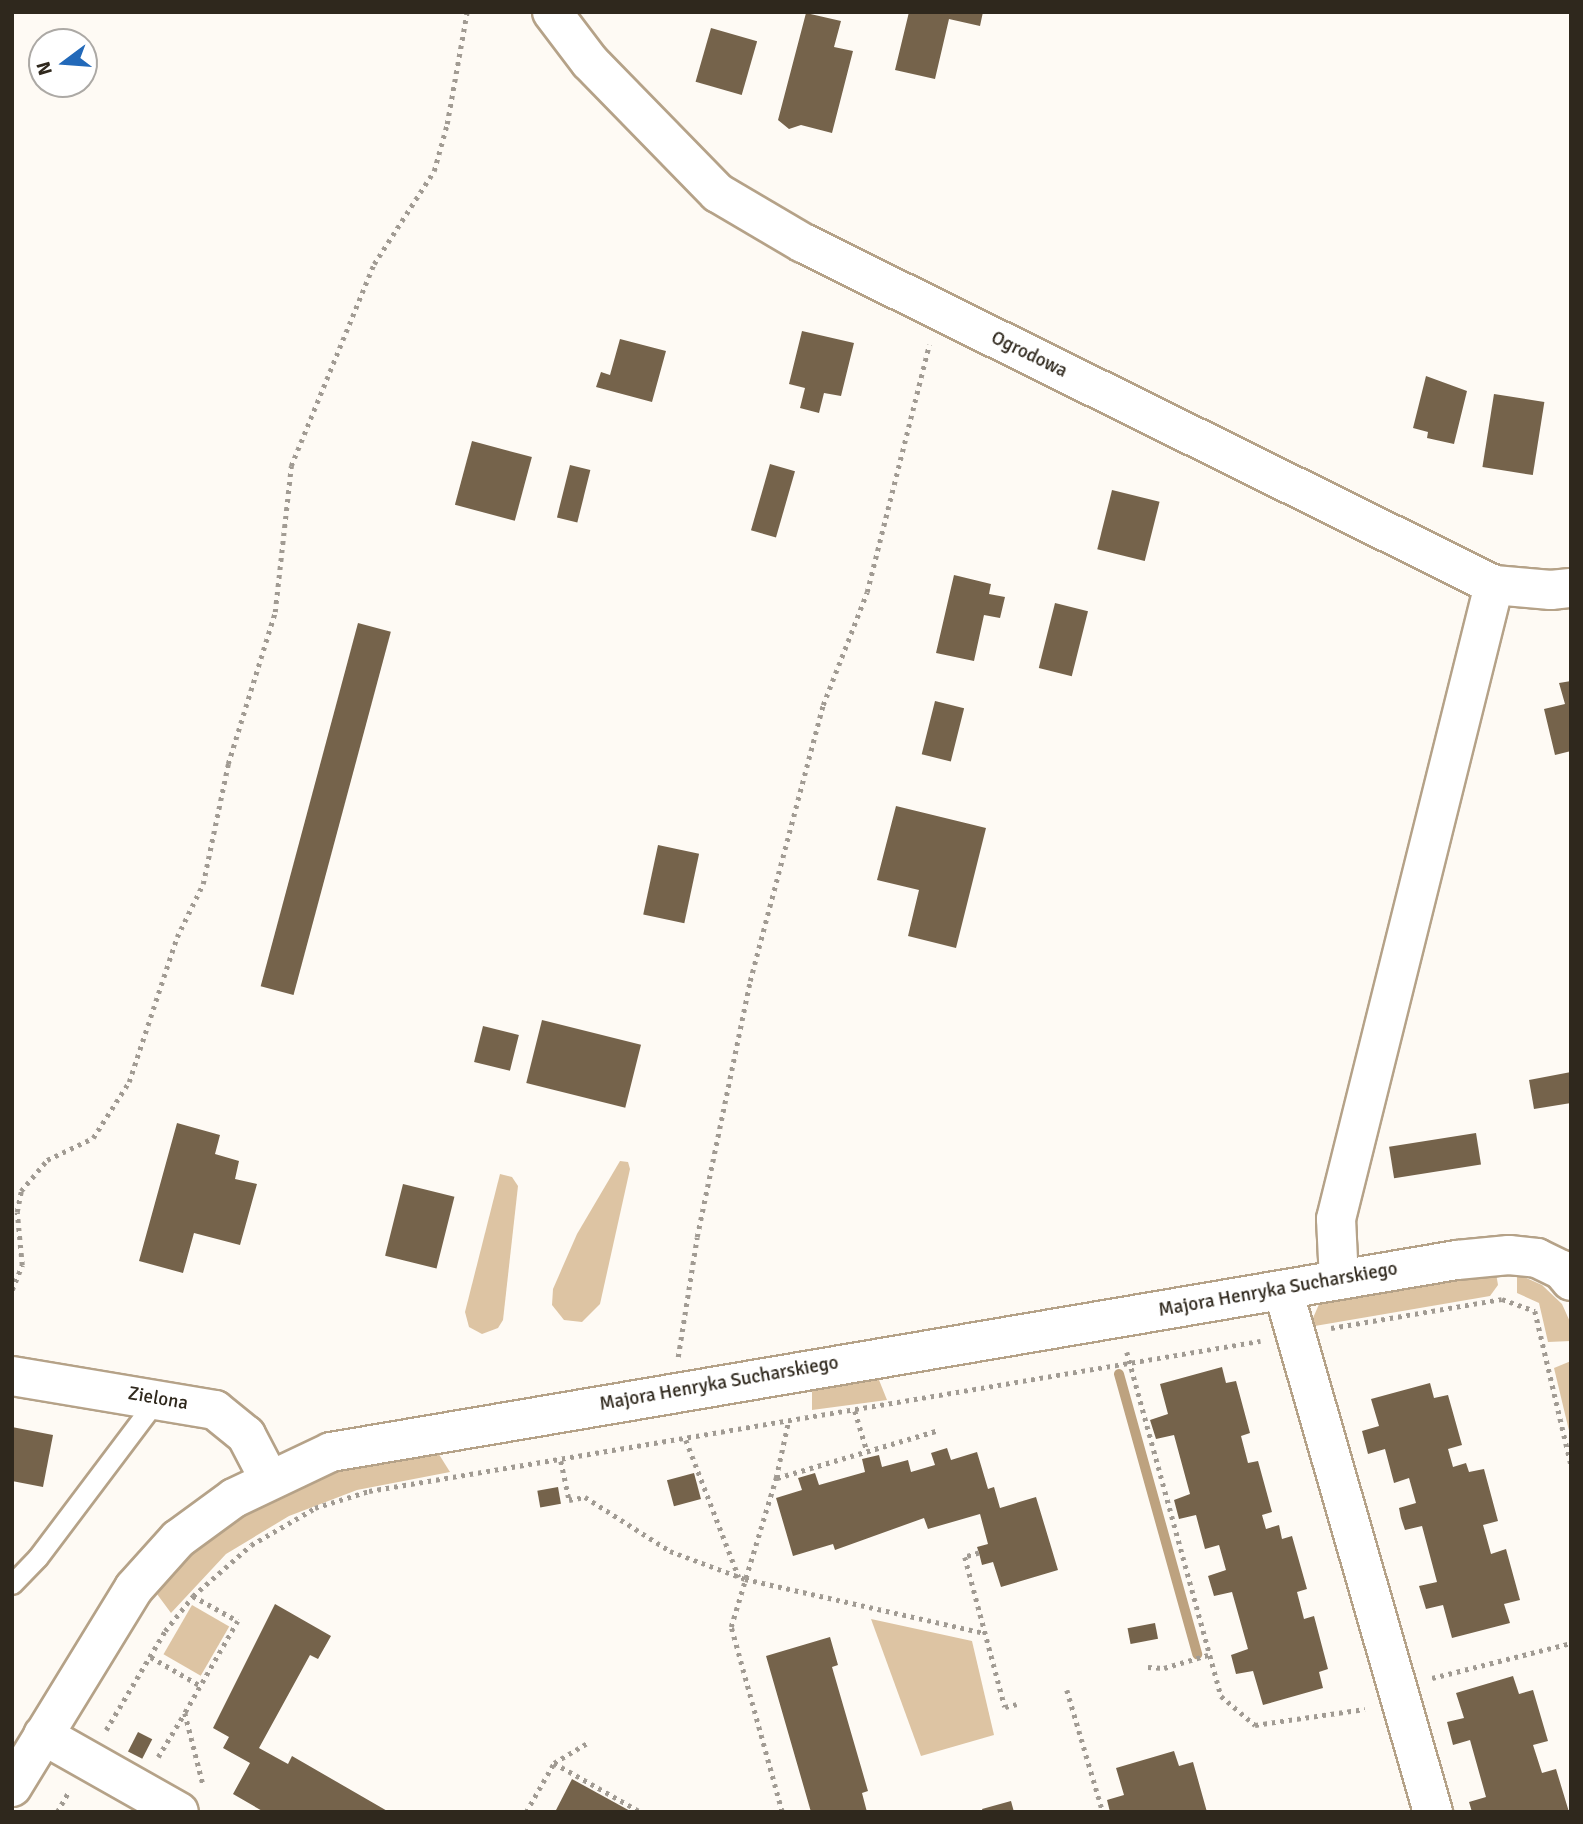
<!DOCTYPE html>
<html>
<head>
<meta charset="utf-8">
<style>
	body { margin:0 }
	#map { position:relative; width:1583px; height:1824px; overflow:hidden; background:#fefaf4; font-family:Signika,sans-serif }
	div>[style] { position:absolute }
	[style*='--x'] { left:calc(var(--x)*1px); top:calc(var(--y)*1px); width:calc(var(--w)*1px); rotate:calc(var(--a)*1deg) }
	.green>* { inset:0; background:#ddc4a3; transform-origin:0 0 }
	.stream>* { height:10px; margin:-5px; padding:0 5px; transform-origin:5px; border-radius:5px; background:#bda27f }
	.building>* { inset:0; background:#75634b; transform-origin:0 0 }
	.path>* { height:4.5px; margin-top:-2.25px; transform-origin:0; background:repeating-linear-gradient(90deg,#a19b93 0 3.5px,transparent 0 8.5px) }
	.roads { filter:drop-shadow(2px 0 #b5a288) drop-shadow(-2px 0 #b5a288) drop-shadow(0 2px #b5a288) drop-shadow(0 -2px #b5a288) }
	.service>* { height:19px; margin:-9.5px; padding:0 9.5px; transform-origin:9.5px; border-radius:9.5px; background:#fff }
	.minor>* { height:38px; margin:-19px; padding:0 19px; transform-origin:19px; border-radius:19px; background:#fff }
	span { translate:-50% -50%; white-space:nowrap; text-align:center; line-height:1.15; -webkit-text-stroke:7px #fff; paint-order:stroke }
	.street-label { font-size:19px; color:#2f281d }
	.frame { position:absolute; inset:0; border:14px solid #2f281d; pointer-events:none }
	.north { position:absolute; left:28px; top:28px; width:70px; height:70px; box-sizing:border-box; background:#fff; border:2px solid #aca9a5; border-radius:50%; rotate:254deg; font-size:19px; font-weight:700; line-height:28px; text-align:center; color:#2f281d }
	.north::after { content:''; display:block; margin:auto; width:24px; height:32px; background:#2269b9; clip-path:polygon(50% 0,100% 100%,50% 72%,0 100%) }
</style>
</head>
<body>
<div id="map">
	<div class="green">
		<div style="clip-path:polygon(620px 1161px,628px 1162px,630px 1169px,600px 1304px,582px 1322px,564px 1320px,552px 1305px,553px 1289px,577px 1234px)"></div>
		<div style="clip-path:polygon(500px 1174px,512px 1177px,518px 1186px,503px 1320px,498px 1328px,482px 1334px,469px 1327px,465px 1312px)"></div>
		<div style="clip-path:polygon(1496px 1273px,1498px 1285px,1490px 1296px,1309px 1327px,1320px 1302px)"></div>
		<div style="clip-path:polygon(1517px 1274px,1542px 1285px,1562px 1304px,1571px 1324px,1571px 1341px,1548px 1342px,1539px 1303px,1517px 1293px)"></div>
		<div style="clip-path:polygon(1571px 1361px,1571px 1439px,1554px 1368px)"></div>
		<div style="clip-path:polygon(877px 1375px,887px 1400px,812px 1410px,812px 1385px)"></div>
		<div style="clip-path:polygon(435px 1448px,450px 1472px,357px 1490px,289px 1516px,226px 1554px,171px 1613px,154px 1590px,192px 1552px,242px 1513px,332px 1470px)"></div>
		<div style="left:192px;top:1605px;width:43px;height:57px;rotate:30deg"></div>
		<div style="clip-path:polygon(871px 1619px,972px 1641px,994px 1735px,921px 1756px)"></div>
	</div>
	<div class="stream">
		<div style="--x:1119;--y:1374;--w:291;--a:74.4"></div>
	</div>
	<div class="building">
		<div style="clip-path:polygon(909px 12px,983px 12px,980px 26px,949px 19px,935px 79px,895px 70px)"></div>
		<div style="clip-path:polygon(806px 13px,841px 21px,834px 47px,853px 51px,832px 133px,801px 125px,789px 129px,778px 120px)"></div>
		<div style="left:711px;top:28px;width:48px;height:56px;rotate:16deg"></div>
		<div style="clip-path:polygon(802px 331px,854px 343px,841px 396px,824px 393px,819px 413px,800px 408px,805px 388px,789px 384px)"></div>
		<div style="clip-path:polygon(620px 339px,666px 351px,652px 402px,596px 387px,601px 372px,610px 375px)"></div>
		<div style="clip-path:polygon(1426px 376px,1467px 391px,1454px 444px,1427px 438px,1428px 432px,1413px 428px)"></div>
		<div style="left:1494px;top:394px;width:51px;height:74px;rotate:9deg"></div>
		<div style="left:472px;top:441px;width:62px;height:66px;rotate:15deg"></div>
		<div style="left:770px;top:464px;width:26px;height:69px;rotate:16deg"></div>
		<div style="left:570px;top:465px;width:21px;height:54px;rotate:14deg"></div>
		<div style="left:1112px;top:490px;width:49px;height:61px;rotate:14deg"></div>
		<div style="clip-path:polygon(954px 575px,991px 584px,989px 594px,1005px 597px,1000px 618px,984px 615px,974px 661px,936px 653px)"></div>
		<div style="left:1055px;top:603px;width:34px;height:67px;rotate:14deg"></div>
		<div style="left:358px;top:623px;width:34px;height:376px;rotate:15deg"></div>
		<div style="clip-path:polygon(1571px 681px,1571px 751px,1555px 755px,1544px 709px,1565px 704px,1559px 683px)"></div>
		<div style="left:935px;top:701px;width:30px;height:55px;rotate:14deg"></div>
		<div style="clip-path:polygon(896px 806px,986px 828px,956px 948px,908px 936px,919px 890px,877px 880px)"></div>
		<div style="left:658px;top:845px;width:42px;height:71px;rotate:12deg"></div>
		<div style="left:542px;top:1020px;width:102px;height:65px;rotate:14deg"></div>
		<div style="left:483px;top:1026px;width:37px;height:37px;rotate:14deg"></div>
		<div style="clip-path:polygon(1571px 1072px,1571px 1103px,1534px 1109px,1529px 1080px)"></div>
		<div style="clip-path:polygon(177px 1123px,220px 1135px,215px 1154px,239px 1161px,235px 1179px,257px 1184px,240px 1245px,194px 1233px,183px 1273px,139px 1261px)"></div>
		<div style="left:1476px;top:1133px;width:32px;height:88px;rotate:81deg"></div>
		<div style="left:403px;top:1184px;width:53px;height:74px;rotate:14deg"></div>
		<div style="clip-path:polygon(1222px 1367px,1226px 1383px,1236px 1381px,1250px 1433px,1241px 1436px,1248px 1463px,1258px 1461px,1272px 1512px,1262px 1515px,1266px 1529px,1279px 1525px,1282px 1539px,1292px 1536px,1307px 1589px,1297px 1592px,1304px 1619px,1314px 1616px,1328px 1669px,1319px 1672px,1323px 1688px,1263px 1705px,1253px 1671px,1236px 1674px,1231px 1655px,1248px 1649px,1232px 1592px,1214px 1596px,1208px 1576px,1226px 1570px,1219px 1545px,1205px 1549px,1196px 1515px,1179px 1519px,1174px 1500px,1190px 1494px,1174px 1435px,1156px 1439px,1150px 1420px,1168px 1414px,1160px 1384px)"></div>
		<div style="clip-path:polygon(1430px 1383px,1434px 1398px,1448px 1395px,1462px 1445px,1448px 1449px,1453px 1467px,1466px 1463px,1469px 1472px,1484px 1469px,1498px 1521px,1483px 1525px,1491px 1554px,1506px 1549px,1520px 1600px,1504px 1604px,1510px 1623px,1452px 1638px,1443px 1605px,1426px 1609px,1419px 1586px,1437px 1582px,1422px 1526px,1405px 1530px,1401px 1518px,1399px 1508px,1416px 1503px,1409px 1478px,1394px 1483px,1385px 1449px,1368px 1454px,1362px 1431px,1379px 1426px,1371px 1399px)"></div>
		<div style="clip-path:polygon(12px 1427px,53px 1435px,43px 1487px,12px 1481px)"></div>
		<div style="clip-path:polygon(947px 1448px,951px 1460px,977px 1452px,988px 1489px,994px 1487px,1000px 1508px,1036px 1497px,1058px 1570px,1001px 1587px,993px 1562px,982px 1565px,979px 1553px,977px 1547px,988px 1544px,980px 1514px,928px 1529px,924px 1518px,835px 1550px,833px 1544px,793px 1556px,776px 1498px,802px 1490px,798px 1478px,815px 1473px,819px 1485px,865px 1472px,862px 1459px,879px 1455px,882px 1467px,908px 1460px,911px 1472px,935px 1465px,931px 1453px)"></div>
		<div style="left:694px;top:1473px;width:27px;height:28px;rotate:75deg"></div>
		<div style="left:558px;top:1487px;width:17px;height:21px;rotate:80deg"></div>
		<div style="clip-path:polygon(275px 1604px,331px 1636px,318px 1659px,310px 1655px,259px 1748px,288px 1764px,292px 1756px,389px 1812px,264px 1812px,233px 1794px,250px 1763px,223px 1748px,229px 1737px,213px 1728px)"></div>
		<div style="left:1155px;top:1623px;width:16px;height:28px;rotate:79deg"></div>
		<div style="clip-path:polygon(830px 1637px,838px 1665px,832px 1667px,868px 1791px,862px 1793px,867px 1812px,811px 1812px,766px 1656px)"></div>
		<div style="clip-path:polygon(1513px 1676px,1519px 1694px,1533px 1690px,1548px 1741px,1533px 1745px,1542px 1773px,1556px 1769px,1569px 1812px,1472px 1812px,1469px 1802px,1486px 1797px,1470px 1740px,1453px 1745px,1447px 1722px,1464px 1718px,1456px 1693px)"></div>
		<div style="left:138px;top:1732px;width:16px;height:22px;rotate:27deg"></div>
		<div style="clip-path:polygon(1174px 1751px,1179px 1766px,1193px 1762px,1207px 1812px,1110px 1812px,1107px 1800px,1124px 1795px,1116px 1768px)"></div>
		<div style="clip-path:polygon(572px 1779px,632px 1812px,555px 1812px)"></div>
		<div style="clip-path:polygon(1011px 1801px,1014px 1812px,983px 1812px,982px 1809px)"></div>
	</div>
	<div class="path">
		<div style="--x:12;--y:1290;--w:27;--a:-68"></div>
		<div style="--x:22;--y:1265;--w:53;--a:-95.4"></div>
		<div style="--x:17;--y:1212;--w:21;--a:-79"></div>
		<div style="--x:21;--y:1191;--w:40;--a:-50"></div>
		<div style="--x:47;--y:1160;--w:51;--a:-25.6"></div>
		<div style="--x:93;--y:1138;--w:67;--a:-57.3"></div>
		<div style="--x:129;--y:1082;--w:153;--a:-71.7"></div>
		<div style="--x:177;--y:937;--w:59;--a:-63.9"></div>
		<div style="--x:203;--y:884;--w:123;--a:-78.2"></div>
		<div style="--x:228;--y:764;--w:159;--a:-72.8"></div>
		<div style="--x:275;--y:612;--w:147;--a:-83.7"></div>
		<div style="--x:291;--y:466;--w:218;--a:-67.7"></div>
		<div style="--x:374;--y:264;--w:111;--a:-57.2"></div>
		<div style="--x:434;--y:171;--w:49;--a:-74.5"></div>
		<div style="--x:447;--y:124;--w:114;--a:-79.9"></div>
		<div style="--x:1331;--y:1328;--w:173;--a:-9.6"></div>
		<div style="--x:1502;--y:1299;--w:35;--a:20"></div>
		<div style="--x:1535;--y:1311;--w:157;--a:76.8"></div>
		<div style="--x:1127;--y:1352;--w:357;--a:74.7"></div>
		<div style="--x:1221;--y:1696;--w:45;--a:40.5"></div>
		<div style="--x:1255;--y:1725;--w:111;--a:-8.3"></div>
		<div style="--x:678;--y:1357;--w:121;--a:-81"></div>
		<div style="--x:697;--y:1237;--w:261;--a:-78.3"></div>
		<div style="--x:750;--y:981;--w:285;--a:-75.2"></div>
		<div style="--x:823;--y:705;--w:121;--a:-68.7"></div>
		<div style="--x:867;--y:592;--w:255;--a:-75.9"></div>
		<div style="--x:855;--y:1411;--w:42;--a:73.3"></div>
		<div style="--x:686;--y:1440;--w:147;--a:68.9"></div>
		<div style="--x:561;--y:1461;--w:40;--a:78"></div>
		<div style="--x:569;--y:1500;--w:16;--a:-11"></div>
		<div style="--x:585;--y:1497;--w:101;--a:32.4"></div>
		<div style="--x:670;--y:1551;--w:80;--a:20.5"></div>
		<div style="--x:745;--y:1579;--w:246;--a:12.7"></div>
		<div style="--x:777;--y:1478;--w:169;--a:-16.5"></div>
		<div style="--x:979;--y:1553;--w:15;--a:164"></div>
		<div style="--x:965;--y:1557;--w:155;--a:75.1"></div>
		<div style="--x:1005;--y:1707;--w:12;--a:-14"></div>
		<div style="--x:193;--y:1596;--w:51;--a:29.1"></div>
		<div style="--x:238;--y:1621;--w:106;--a:119.9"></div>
		<div style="--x:185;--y:1713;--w:73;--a:75.8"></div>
		<div style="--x:151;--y:1657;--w:58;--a:30.1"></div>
		<div style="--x:1148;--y:1667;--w:16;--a:4"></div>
		<div style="--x:1164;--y:1668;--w:46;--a:-16.5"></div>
		<div style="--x:1432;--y:1678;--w:143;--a:-14.1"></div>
		<div style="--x:1067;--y:1690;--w:127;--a:73.6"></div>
		<div style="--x:106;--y:1730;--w:115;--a:-59.2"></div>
		<div style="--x:165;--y:1631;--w:45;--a:-51.3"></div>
		<div style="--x:193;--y:1596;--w:77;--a:-41.3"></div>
		<div style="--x:251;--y:1545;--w:74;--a:-30"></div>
		<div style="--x:315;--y:1508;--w:57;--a:-17.5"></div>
		<div style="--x:369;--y:1491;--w:904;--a:-9.56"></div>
		<div style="--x:158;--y:1757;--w:50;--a:-58.8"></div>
		<div style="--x:554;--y:1763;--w:39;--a:-31"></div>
		<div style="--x:57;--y:1812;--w:24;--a:-60"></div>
		<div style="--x:526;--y:1812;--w:56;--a:-60.3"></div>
		<div style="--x:554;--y:1763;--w:100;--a:29.4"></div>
		<div style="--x:782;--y:1812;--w:192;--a:-105.4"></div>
		<div style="--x:731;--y:1627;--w:156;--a:-73.2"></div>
		<div style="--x:776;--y:1478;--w:56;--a:-77.7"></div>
	</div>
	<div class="roads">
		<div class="service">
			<div style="--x:12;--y:1584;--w:37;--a:-46"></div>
			<div style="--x:38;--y:1557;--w:199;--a:-53"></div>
		</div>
		<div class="minor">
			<div style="--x:552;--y:12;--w:63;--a:52.8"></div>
			<div style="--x:590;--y:62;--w:183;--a:45.7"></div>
			<div style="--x:718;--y:193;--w:99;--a:30.5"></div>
			<div style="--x:803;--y:243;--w:771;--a:26.33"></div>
			<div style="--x:1494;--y:585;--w:57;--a:5"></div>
			<div style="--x:1551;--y:590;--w:20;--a:-6"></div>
			<div style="--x:1339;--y:1280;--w:61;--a:-92.8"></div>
			<div style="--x:1336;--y:1219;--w:653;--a:-76.01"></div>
			<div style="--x:1283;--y:1290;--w:543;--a:73.97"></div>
			<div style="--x:12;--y:1376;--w:206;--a:9.5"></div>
			<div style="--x:215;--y:1410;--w:40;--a:39"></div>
			<div style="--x:246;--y:1435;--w:50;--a:62.4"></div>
			<div style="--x:43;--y:1735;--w:156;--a:29.5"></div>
			<div style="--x:12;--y:1787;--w:233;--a:-58.5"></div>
			<div style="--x:134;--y:1588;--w:66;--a:-48.1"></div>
			<div style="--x:178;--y:1539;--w:69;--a:-36.2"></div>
			<div style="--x:234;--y:1498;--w:107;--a:-25.4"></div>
			<div style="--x:331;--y:1452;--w:1142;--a:-9.68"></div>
			<div style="--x:1457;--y:1260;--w:52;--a:-5.5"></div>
			<div style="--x:1509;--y:1255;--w:28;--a:6"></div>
			<div style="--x:1537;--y:1258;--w:28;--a:26"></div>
			<div style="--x:1562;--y:1270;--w:14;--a:51"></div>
		</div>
	</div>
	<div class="street-label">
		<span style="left:1029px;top:355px;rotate:26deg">Ogrodowa</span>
		<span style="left:1278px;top:1290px;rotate:-10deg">Majora Henryka Sucharskiego</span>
		<span style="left:719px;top:1384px;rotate:-10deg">Majora Henryka Sucharskiego</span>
		<span style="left:158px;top:1399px;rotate:10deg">Zielona</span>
	</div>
	<div class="frame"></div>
	<div class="north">N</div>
</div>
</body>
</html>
